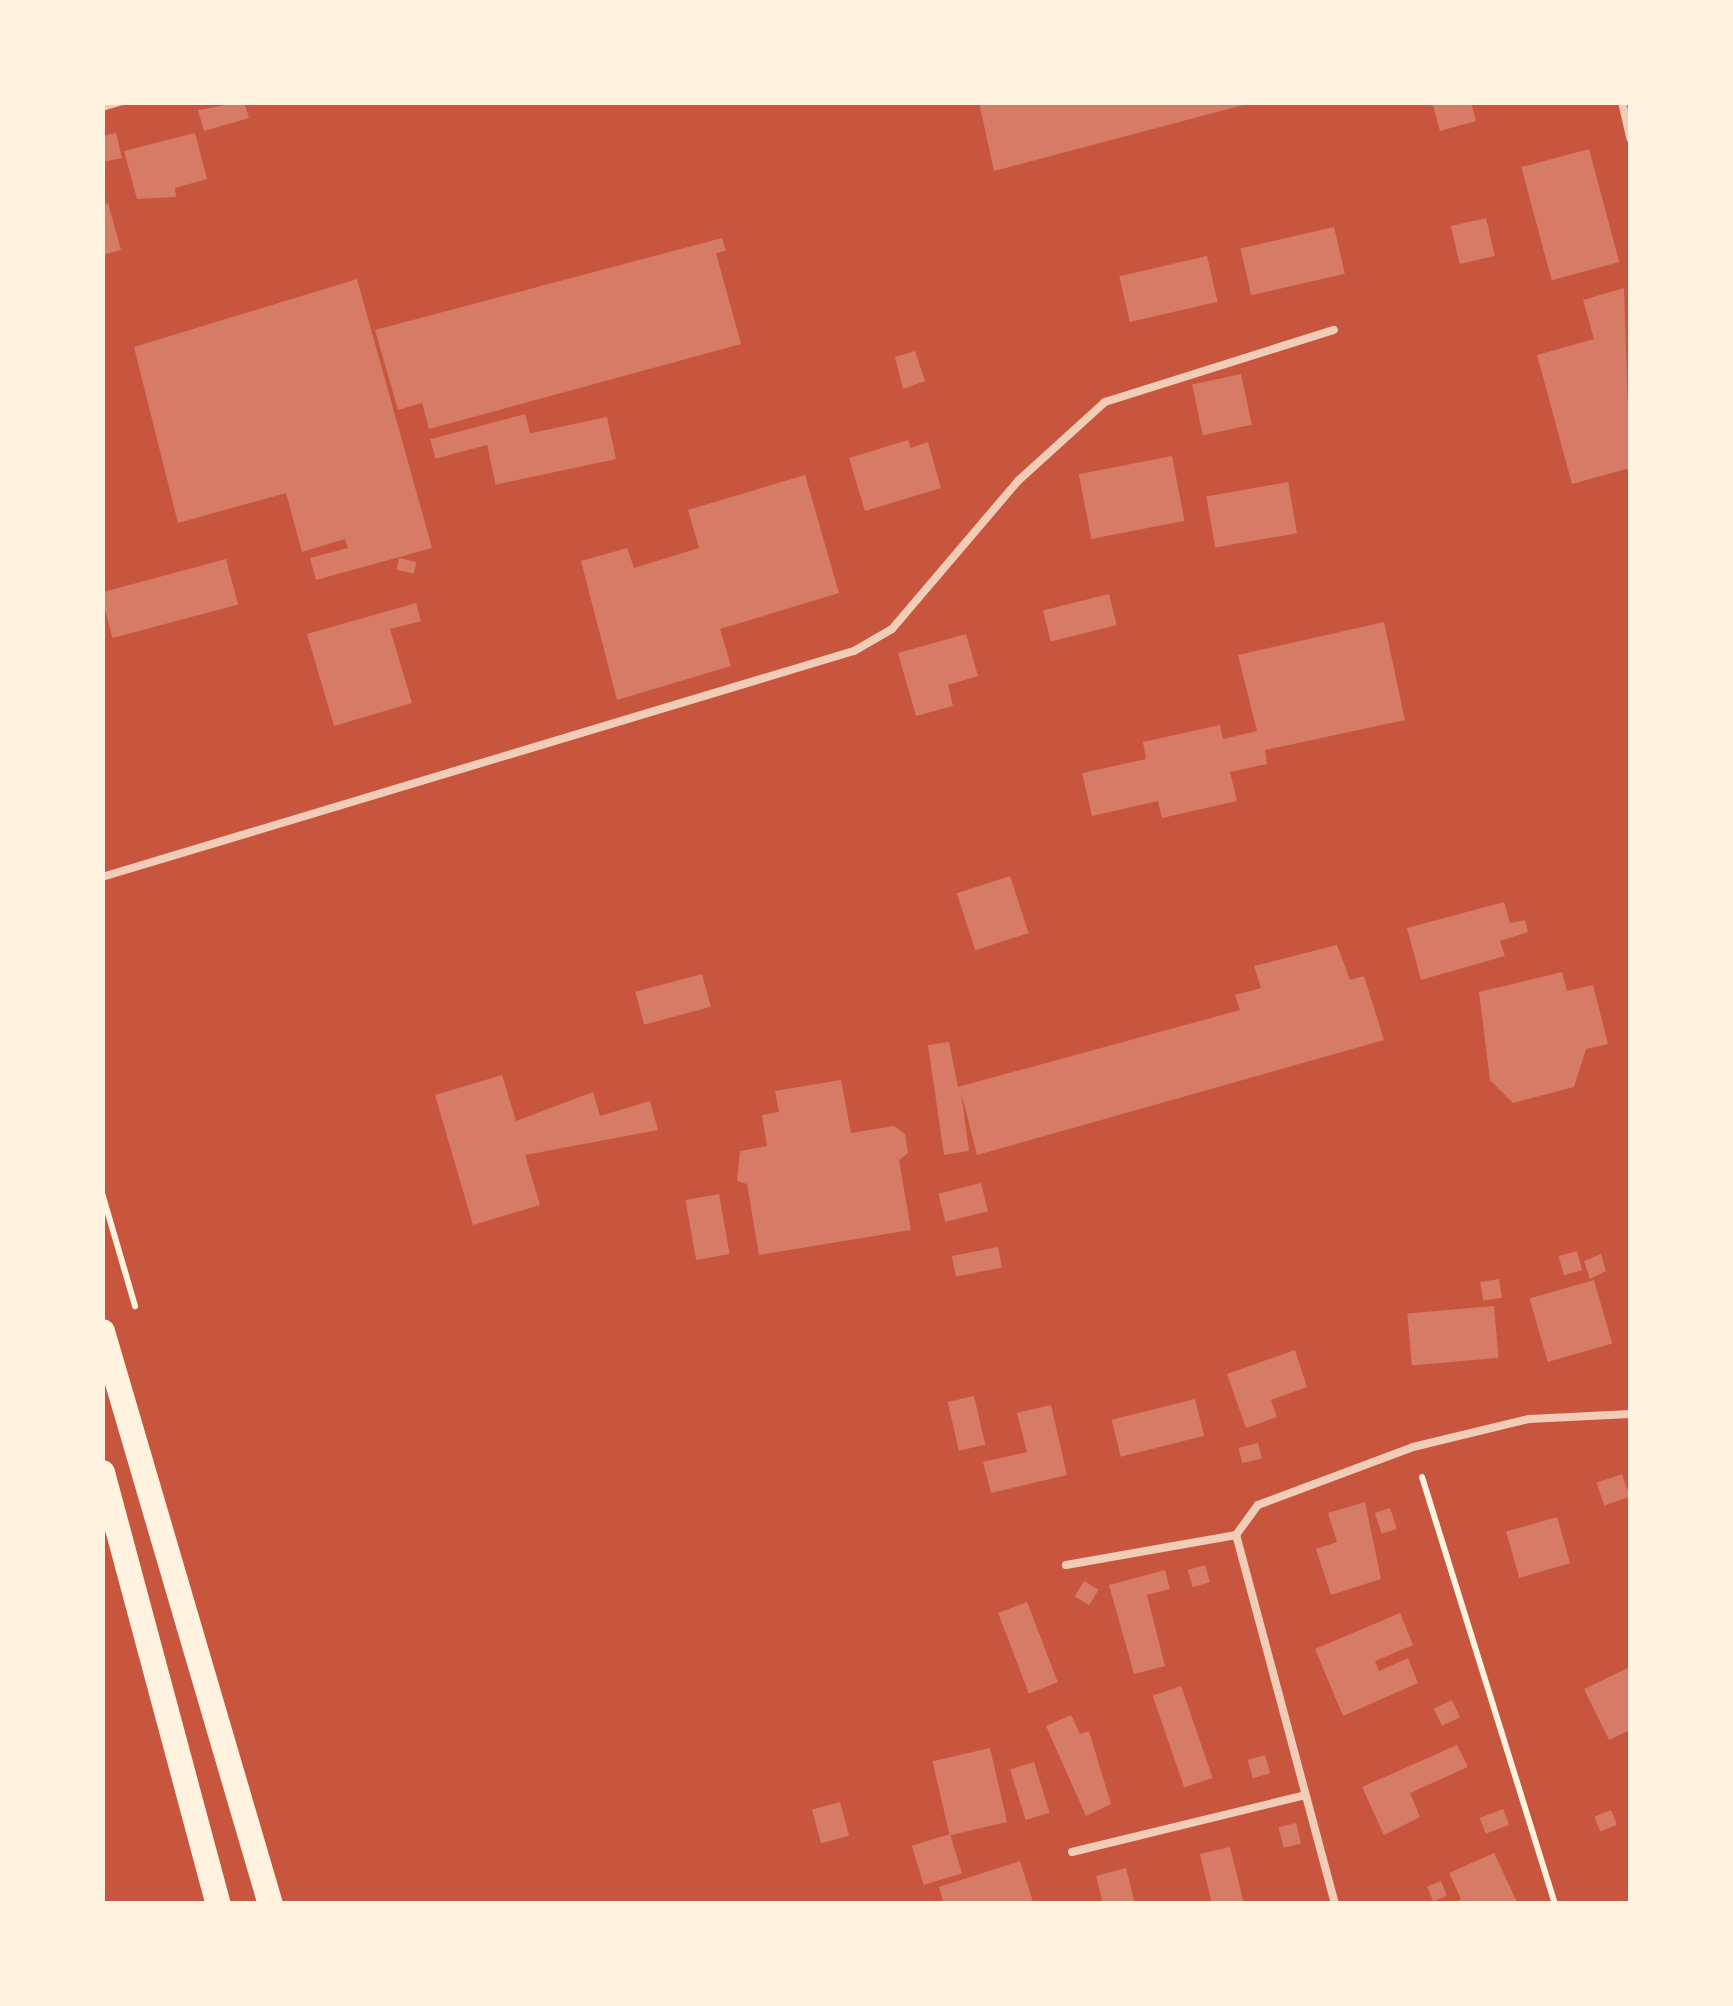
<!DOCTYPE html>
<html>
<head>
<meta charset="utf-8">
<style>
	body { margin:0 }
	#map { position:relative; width:1733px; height:2006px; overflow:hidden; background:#c8553d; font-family:Inter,sans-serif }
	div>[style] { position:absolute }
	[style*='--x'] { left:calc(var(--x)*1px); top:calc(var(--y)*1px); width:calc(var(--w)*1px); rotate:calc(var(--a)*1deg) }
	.building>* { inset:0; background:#d67c66; transform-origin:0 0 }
	.path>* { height:6px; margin:-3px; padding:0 3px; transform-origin:3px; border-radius:3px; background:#fff3e0 }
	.service>* { height:8px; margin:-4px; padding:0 4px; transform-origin:4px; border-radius:4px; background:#f1ccb7 }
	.primary>* { height:25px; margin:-12.5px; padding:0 12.5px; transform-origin:12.5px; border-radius:12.5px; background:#fff3e0 }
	span { translate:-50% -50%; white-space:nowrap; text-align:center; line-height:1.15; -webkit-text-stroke:8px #fff3e0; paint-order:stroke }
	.frame { position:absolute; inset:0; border:105px solid #fff3e0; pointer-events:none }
</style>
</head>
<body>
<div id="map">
	<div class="building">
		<div style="clip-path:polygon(244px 102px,249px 118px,204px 131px,198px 110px)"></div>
		<div style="clip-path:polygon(979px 102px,1246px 102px,1247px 104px,994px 171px)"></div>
		<div style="clip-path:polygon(1432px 102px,1471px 102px,1476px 121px,1440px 131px)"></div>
		<div style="clip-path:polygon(116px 133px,122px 158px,102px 162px,102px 136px)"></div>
		<div style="clip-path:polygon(195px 133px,207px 179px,175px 188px,176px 197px,137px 199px,124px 151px)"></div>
		<div style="left:1589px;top:149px;width:117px;height:70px;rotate:75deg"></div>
		<div style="clip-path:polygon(108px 203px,121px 250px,102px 255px,102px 205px)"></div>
		<div style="left:1486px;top:218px;width:39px;height:36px;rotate:77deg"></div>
		<div style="left:1334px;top:227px;width:48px;height:96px;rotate:77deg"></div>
		<div style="clip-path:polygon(722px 238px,726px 251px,716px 253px,741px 344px,429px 429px,422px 403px,398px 410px,375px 330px)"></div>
		<div style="left:1207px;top:256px;width:47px;height:90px;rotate:77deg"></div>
		<div style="clip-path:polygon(357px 279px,432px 548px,316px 580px,310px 558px,348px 548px,345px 539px,302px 552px,286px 493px,178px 523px,134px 347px)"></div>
		<div style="clip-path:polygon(1624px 288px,1630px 468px,1572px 484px,1537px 355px,1594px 339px,1583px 300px)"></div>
		<div style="clip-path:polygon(915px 351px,925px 381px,903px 389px,895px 357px)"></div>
		<div style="left:1241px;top:374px;width:52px;height:50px;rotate:78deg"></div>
		<div style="left:525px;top:414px;width:20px;height:98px;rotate:75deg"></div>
		<div style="left:607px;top:417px;width:43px;height:123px;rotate:78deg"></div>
		<div style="clip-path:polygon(908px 440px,911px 448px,928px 442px,941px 488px,865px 511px,849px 458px)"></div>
		<div style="left:1172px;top:456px;width:66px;height:95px;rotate:79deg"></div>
		<div style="clip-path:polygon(805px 475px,839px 593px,720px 629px,731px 666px,617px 700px,581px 561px,627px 548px,634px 568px,699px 548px,688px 510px)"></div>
		<div style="left:1288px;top:482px;width:52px;height:83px;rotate:80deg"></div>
		<div style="left:399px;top:558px;width:18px;height:12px;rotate:13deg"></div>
		<div style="left:226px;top:559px;width:47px;height:130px;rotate:75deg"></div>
		<div style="left:1109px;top:594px;width:32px;height:68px;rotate:76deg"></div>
		<div style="clip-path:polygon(416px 603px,421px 621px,390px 629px,412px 703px,334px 726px,307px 634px)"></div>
		<div style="clip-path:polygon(1384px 622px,1405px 720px,1265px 750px,1267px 764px,1230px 772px,1237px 801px,1162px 818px,1158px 801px,1092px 816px,1082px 773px,1146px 759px,1143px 742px,1220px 725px,1223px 739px,1257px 731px,1238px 655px)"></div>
		<div style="clip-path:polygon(966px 634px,978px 676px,948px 685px,953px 706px,916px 716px,898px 653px)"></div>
		<div style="left:1010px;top:876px;width:60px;height:56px;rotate:72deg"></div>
		<div style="clip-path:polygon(1504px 902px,1510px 923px,1525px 920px,1528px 932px,1500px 941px,1505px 956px,1421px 980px,1407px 928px)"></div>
		<div style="clip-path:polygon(1337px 945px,1350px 980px,1364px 976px,1384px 1040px,977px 1155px,961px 1092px,969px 1151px,944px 1155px,928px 1045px,949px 1042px,958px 1087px,1240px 1010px,1235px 995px,1261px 988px,1254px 966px)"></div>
		<div style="clip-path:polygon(1562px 972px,1567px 991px,1593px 985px,1608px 1044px,1586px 1049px,1574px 1087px,1513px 1103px,1490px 1080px,1479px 992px)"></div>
		<div style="left:702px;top:974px;width:34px;height:69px;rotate:75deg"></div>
		<div style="clip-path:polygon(502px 1075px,516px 1121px,593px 1092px,600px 1116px,650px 1101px,658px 1130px,525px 1155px,540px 1205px,473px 1225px,435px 1095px)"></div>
		<div style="clip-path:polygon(841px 1080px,851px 1133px,894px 1126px,905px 1134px,908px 1153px,899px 1160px,911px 1230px,759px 1255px,747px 1184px,737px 1181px,740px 1151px,767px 1146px,762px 1115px,779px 1112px,775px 1091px)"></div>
		<div style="left:981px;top:1183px;width:29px;height:44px;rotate:76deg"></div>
		<div style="left:719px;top:1194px;width:61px;height:34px;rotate:80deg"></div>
		<div style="left:998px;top:1247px;width:21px;height:47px;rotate:79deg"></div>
		<div style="left:1577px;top:1251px;width:20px;height:19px;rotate:75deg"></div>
		<div style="clip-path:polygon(1601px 1254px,1606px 1271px,1590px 1279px,1584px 1261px)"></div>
		<div style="left:1499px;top:1279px;width:19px;height:19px;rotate:81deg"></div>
		<div style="left:1594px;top:1280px;width:66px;height:67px;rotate:74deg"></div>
		<div style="left:1494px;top:1306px;width:52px;height:87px;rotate:85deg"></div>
		<div style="clip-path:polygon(1295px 1350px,1307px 1387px,1271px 1400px,1277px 1417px,1246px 1428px,1227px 1374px)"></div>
		<div style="left:974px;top:1396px;width:50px;height:27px;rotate:77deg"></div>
		<div style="left:1195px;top:1399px;width:38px;height:86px;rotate:76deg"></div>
		<div style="clip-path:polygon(1051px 1405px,1067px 1475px,991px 1493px,983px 1462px,1027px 1452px,1017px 1413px)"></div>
		<div style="left:1258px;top:1443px;width:16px;height:20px;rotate:76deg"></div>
		<div style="left:1622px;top:1474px;width:24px;height:27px;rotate:71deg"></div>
		<div style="clip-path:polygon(1365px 1502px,1381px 1579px,1331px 1595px,1316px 1549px,1337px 1542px,1328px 1513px)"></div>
		<div style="left:1390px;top:1508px;width:22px;height:16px;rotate:72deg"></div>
		<div style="left:1557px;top:1517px;width:48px;height:53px;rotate:74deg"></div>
		<div style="left:1205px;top:1565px;width:18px;height:18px;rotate:74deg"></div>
		<div style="clip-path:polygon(1165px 1570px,1170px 1589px,1147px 1595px,1165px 1666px,1134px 1674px,1109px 1585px)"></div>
		<div style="left:1084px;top:1581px;width:17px;height:18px;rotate:31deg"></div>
		<div style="left:1027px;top:1602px;width:86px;height:31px;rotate:69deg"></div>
		<div style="clip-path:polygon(1400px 1613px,1413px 1645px,1375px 1661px,1379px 1671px,1408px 1658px,1418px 1683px,1343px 1716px,1315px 1649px)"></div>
		<div style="clip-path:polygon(1630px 1667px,1630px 1730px,1609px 1740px,1584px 1689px)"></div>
		<div style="left:1181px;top:1686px;width:97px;height:30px;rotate:71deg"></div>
		<div style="left:1452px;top:1700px;width:19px;height:20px;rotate:65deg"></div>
		<div style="clip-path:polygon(1071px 1715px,1080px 1734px,1089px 1731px,1111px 1804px,1086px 1816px,1046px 1726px)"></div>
		<div style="clip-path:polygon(1457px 1745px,1468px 1767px,1410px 1793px,1420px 1817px,1384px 1835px,1362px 1787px)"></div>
		<div style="left:990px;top:1748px;width:76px;height:59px;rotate:77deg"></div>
		<div style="left:1265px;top:1755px;width:19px;height:18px;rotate:74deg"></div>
		<div style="left:1034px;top:1762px;width:53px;height:25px;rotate:73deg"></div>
		<div style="left:840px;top:1802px;width:35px;height:29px;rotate:75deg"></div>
		<div style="left:1503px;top:1809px;width:17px;height:25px;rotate:69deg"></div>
		<div style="left:1611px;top:1810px;width:16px;height:18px;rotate:68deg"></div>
		<div style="left:1296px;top:1823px;width:21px;height:18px;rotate:76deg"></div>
		<div style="left:950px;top:1834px;width:41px;height:40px;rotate:73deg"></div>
		<div style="clip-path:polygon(1230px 1847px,1244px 1904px,1212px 1904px,1200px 1854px)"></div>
		<div style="clip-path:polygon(1494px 1853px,1518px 1904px,1451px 1904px,1461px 1899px,1449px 1873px)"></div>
		<div style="clip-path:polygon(1020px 1861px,1033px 1902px,944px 1904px,939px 1887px)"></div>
		<div style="clip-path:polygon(1126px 1868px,1135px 1904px,1103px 1904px,1096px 1876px)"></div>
		<div style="left:1441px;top:1881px;width:16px;height:15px;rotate:68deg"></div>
	</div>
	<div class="path">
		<div style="--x:102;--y:1193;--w:118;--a:73.7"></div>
		<div style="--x:1422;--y:1477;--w:447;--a:72.7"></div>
	</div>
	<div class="service">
		<div style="--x:1622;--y:102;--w:37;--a:77"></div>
		<div style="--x:102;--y:107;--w:19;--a:-16"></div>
		<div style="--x:102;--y:877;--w:785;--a:-16.73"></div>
		<div style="--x:854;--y:651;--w:44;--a:-30.1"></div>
		<div style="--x:892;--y:629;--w:196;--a:-49.6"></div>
		<div style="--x:1019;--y:480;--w:116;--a:-42.2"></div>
		<div style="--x:1105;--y:402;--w:240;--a:-17.5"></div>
		<div style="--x:1066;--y:1565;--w:173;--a:-10"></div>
		<div style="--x:1072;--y:1852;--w:237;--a:-13.7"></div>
		<div style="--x:1335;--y:1904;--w:382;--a:-105"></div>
		<div style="--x:1236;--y:1535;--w:37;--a:-54"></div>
		<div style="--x:1258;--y:1505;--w:165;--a:-20.5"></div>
		<div style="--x:1413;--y:1447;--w:119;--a:-13.6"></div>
		<div style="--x:1529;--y:1419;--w:101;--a:-2.8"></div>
	</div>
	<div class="primary">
		<div style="--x:102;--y:1331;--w:597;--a:73.66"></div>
		<div style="--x:102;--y:1472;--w:447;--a:75"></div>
	</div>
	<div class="frame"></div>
</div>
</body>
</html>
